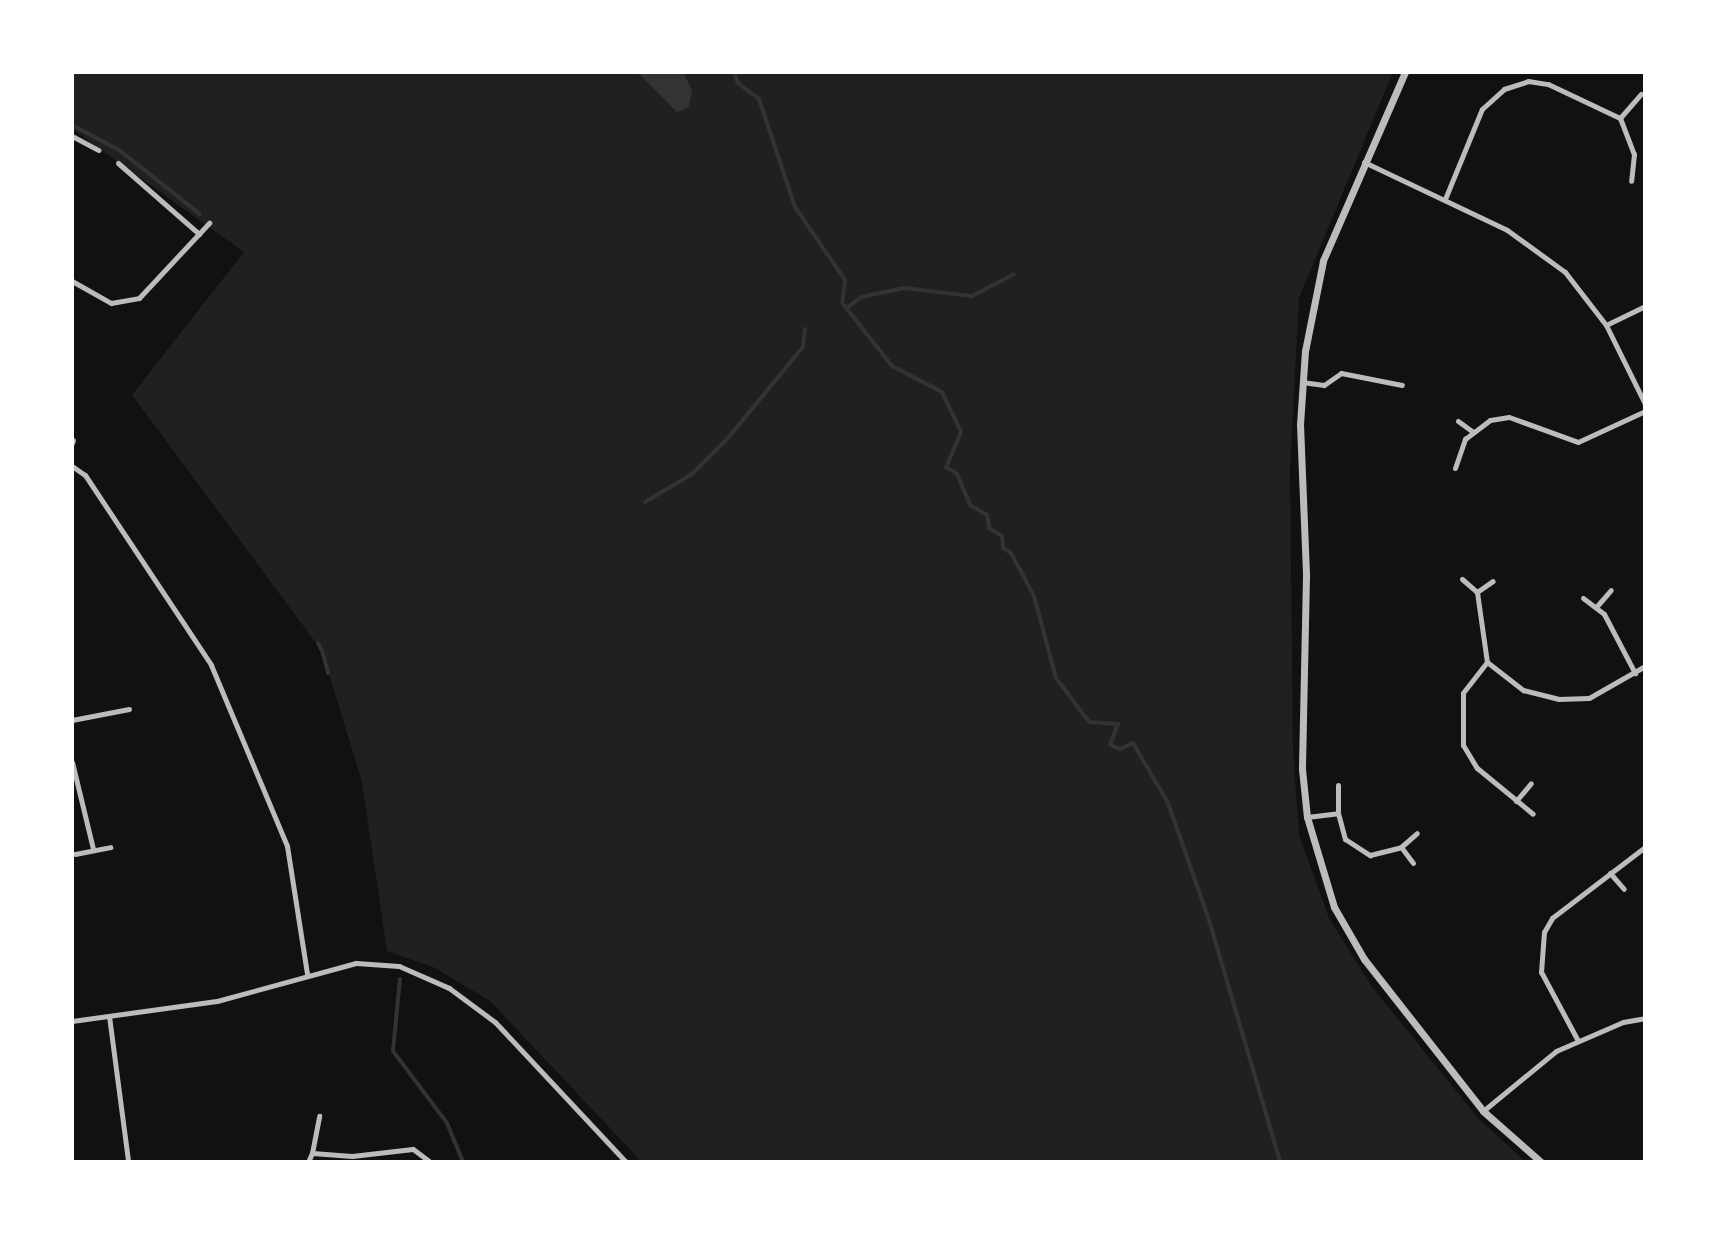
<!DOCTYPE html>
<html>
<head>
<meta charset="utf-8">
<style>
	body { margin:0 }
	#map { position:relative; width:1717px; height:1234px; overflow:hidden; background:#111; font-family:Poppins,sans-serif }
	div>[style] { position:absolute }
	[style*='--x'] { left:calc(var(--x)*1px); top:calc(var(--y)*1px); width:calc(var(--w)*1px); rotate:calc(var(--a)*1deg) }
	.green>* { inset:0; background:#202020 }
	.water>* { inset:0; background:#333 }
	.stream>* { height:4px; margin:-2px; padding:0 2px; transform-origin:2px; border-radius:2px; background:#333 }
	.minor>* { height:5px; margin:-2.5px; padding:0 2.5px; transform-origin:2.5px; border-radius:2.5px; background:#bcbcbc }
	.tertiary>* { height:7px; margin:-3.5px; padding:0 3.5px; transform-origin:3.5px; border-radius:3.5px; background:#bcbcbc }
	span { translate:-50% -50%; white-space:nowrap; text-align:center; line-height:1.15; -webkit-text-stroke:8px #fff; paint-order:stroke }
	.frame { position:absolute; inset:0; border:74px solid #fff; pointer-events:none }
</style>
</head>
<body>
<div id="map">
	<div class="green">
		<div style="clip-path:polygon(72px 72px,1393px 72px,1299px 298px,1290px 468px,1293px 750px,1299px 835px,1329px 918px,1372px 987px,1479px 1119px,1526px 1162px,642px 1162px,490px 1001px,433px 967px,387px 951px,362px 782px,322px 651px,132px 395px,244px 252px,72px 129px)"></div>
	</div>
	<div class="water">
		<div style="clip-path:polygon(637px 72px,683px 72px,692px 90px,689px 107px,677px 112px)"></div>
	</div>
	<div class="stream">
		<div style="--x:734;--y:72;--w:12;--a:70"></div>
		<div style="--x:738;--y:83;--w:26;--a:37"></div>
		<div style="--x:759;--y:99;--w:114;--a:71.6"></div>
		<div style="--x:795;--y:207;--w:88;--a:55.6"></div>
		<div style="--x:845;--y:280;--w:23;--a:97"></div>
		<div style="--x:72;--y:125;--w:53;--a:28"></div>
		<div style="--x:119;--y:150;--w:103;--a:38.3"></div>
		<div style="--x:844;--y:305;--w:78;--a:51.8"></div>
		<div style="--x:892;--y:366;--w:56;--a:27.5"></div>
		<div style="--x:942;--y:392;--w:44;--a:64.6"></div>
		<div style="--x:961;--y:432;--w:38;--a:113"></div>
		<div style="--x:946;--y:467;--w:13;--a:32"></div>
		<div style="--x:957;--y:474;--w:34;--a:67"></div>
		<div style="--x:970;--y:505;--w:20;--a:30"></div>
		<div style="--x:987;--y:515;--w:13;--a:81"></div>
		<div style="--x:989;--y:528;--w:15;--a:32"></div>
		<div style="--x:1002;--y:536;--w:12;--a:85"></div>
		<div style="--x:1003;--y:548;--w:9;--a:32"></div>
		<div style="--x:1011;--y:553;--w:49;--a:61.9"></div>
		<div style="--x:1034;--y:596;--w:85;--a:75"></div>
		<div style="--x:1056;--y:678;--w:55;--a:53.1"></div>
		<div style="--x:1089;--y:722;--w:29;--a:4"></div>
		<div style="--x:1118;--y:724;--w:22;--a:111"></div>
		<div style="--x:1110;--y:745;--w:11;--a:22"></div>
		<div style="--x:1120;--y:749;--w:14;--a:-25"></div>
		<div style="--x:1133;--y:743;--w:69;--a:59.7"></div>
		<div style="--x:1168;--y:803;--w:124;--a:70.7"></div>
		<div style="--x:1209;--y:920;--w:252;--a:73.6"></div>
		<div style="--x:847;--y:308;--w:18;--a:-38"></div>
		<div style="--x:861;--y:297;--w:44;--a:-11.8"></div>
		<div style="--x:904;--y:288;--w:68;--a:6.7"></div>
		<div style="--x:972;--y:296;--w:47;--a:-27.6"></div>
		<div style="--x:645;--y:502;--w:55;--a:-30.8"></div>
		<div style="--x:692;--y:474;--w:49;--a:-45"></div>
		<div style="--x:727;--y:439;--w:119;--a:-50.4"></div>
		<div style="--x:803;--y:347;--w:18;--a:-84"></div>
		<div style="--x:318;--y:643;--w:9;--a:63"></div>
		<div style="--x:323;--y:654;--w:20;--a:75"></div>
		<div style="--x:400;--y:979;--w:72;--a:95.6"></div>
		<div style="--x:393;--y:1051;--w:90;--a:53.1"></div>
		<div style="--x:447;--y:1123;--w:42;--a:67.7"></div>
	</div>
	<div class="minor">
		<div style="--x:1620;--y:118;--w:32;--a:-49"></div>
		<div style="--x:72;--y:136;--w:30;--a:28"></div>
		<div style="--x:1364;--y:162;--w:158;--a:25.4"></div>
		<div style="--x:1507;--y:230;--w:72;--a:35.9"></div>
		<div style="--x:1565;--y:272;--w:67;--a:52.3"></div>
		<div style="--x:1606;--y:325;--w:88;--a:63.7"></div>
		<div style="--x:118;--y:163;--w:108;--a:41.2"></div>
		<div style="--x:1445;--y:199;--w:97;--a:-67.7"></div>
		<div style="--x:1482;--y:109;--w:30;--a:-42"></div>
		<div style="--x:1504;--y:89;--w:25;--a:-18"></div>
		<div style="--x:1528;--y:81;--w:20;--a:9"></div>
		<div style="--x:1548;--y:84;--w:80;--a:25.3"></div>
		<div style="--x:1620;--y:118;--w:39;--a:69"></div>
		<div style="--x:1634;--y:154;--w:27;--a:96"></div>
		<div style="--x:72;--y:281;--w:45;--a:29.4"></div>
		<div style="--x:111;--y:303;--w:28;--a:-10"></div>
		<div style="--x:139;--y:298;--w:103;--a:-47"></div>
		<div style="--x:1606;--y:325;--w:43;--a:-26"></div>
		<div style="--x:1302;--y:382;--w:22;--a:8"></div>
		<div style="--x:1324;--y:385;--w:21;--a:-35"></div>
		<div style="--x:1341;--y:373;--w:62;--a:11.1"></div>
		<div style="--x:1458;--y:421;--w:17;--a:36"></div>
		<div style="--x:72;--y:443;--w:3;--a:-72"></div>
		<div style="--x:72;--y:466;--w:16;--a:35"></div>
		<div style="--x:85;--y:475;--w:228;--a:56.4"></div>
		<div style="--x:211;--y:665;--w:196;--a:67.2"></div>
		<div style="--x:287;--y:846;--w:129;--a:81.1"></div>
		<div style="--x:1455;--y:468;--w:31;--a:-71"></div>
		<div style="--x:1465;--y:439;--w:31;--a:-37"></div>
		<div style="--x:1490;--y:420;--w:19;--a:-9"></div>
		<div style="--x:1509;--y:417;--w:73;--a:19.9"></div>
		<div style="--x:1578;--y:442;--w:74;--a:-24.8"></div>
		<div style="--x:1462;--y:579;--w:20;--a:41"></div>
		<div style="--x:1477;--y:592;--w:71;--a:81.9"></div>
		<div style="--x:1487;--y:662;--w:46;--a:37.9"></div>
		<div style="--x:1523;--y:690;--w:36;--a:14"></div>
		<div style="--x:1558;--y:699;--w:31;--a:-2"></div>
		<div style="--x:1589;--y:698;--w:64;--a:-29.7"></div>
		<div style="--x:1477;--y:592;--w:19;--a:-35"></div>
		<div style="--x:1583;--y:598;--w:26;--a:37"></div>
		<div style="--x:1604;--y:614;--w:67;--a:62.3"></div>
		<div style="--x:1597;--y:606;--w:21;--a:-49"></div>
		<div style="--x:1487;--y:662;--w:39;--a:128"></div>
		<div style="--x:1463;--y:693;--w:52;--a:90"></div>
		<div style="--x:1463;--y:745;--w:27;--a:59"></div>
		<div style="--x:1477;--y:768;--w:72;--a:39.4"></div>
		<div style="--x:72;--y:720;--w:58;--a:-10.9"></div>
		<div style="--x:72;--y:762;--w:89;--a:76.4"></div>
		<div style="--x:1516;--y:801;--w:23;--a:-50"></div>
		<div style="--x:1338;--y:813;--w:28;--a:-90"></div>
		<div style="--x:1307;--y:817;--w:31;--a:-7"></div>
		<div style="--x:1338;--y:813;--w:27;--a:75"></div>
		<div style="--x:1345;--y:839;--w:30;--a:33"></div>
		<div style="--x:1370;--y:855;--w:32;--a:-14"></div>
		<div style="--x:1401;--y:847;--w:21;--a:-41"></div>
		<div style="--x:1401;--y:847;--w:20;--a:53"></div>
		<div style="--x:75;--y:854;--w:36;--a:-11"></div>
		<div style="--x:1610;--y:873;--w:21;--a:49"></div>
		<div style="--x:109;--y:1016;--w:145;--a:82.5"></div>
		<div style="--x:72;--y:1021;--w:146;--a:-7.9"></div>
		<div style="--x:217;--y:1001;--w:144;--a:-15.3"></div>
		<div style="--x:356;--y:963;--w:43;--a:4"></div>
		<div style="--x:399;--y:966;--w:55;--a:23.7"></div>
		<div style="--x:449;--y:988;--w:57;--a:36.5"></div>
		<div style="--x:495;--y:1022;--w:192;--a:46.9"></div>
		<div style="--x:1577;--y:1039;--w:76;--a:-118.2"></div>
		<div style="--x:1541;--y:972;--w:40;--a:-85.7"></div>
		<div style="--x:1544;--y:932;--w:16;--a:-60"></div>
		<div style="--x:1552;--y:918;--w:117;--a:-37.4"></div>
		<div style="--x:1483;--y:1111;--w:94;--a:-39.4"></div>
		<div style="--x:1556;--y:1051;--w:73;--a:-23.4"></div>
		<div style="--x:1623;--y:1022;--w:22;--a:-10"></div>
		<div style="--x:312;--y:1153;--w:38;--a:-79"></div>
		<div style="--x:308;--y:1162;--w:10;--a:-66"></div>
		<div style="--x:312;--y:1153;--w:40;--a:4.3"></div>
		<div style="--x:352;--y:1156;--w:61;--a:-6.5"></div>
		<div style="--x:413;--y:1149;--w:21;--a:37"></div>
	</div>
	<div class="tertiary">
		<div style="--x:1405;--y:72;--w:206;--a:113.5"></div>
		<div style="--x:1323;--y:261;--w:92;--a:101.3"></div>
		<div style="--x:1305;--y:351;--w:73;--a:93.9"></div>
		<div style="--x:1300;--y:424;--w:152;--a:87.7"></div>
		<div style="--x:1306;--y:576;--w:193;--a:91.2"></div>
		<div style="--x:1302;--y:769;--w:48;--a:84.1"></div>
		<div style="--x:1307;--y:817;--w:94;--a:73.3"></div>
		<div style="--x:1334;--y:907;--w:60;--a:60"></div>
		<div style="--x:1364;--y:959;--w:193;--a:51.9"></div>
		<div style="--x:1483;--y:1111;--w:77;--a:41.3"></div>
	</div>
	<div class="frame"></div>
</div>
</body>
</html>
